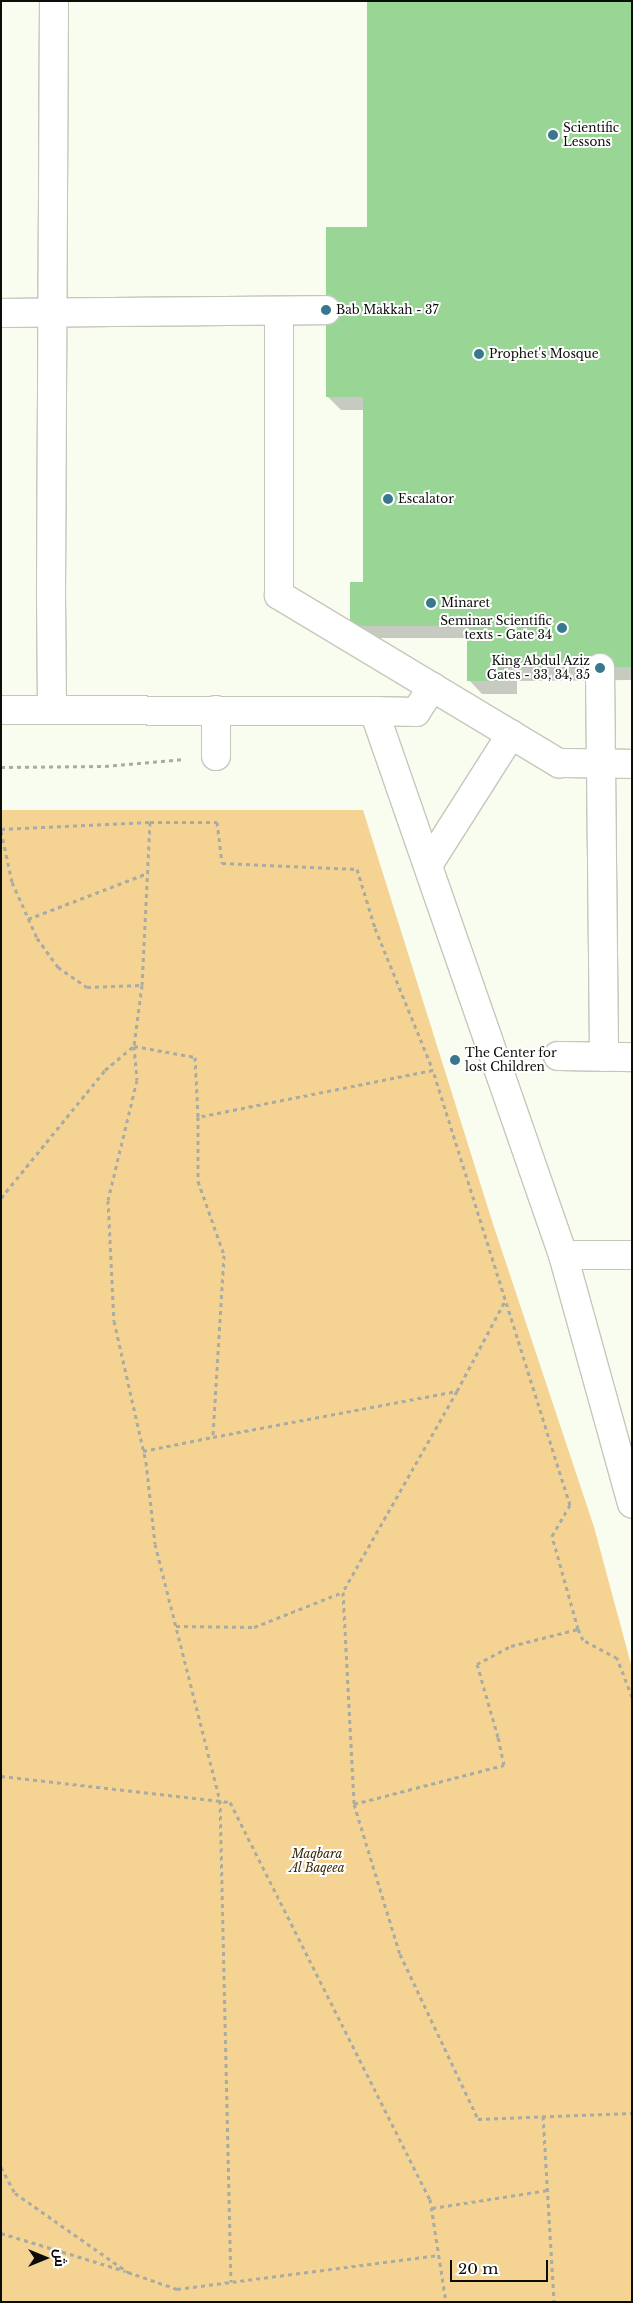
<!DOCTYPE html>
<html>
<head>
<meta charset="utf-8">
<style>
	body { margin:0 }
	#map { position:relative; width:633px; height:2303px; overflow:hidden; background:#f8fdf0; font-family:"Libre Baskerville",Cairo,serif }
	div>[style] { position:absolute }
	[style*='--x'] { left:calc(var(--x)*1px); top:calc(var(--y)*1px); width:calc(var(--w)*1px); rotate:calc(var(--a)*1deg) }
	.green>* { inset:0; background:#f4d393 }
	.shadow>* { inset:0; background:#0003 }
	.building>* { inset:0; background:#99d695 }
	.path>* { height:3px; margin-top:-1.5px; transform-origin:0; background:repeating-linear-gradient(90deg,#a8aca2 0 4px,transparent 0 8px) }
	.roads { filter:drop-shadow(1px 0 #c3c8bb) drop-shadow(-1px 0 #c3c8bb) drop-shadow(0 1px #c3c8bb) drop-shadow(0 -1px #c3c8bb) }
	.minor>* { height:28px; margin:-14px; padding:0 14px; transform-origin:14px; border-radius:14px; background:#fff }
	.dots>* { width:14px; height:14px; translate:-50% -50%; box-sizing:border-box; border:2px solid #fff; border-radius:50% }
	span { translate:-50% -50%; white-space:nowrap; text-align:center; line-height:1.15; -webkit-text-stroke:4px #fff; paint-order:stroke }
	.poi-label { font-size:12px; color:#0c0d09 }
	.left { translate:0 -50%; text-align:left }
	.right { translate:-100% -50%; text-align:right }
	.park-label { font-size:12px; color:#382804; font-style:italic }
	.frame { position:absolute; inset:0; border:2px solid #0c0d09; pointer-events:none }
	.north { position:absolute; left:20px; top:2233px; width:50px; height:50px; -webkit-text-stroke:4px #fff; paint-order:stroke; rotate:90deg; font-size:14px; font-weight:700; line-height:20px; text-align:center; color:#0c0d09 }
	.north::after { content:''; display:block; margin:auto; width:18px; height:22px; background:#0c0d09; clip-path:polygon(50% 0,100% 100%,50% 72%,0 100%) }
	.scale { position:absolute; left:450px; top:2260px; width:98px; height:22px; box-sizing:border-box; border:2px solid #0c0d09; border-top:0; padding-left:6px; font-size:15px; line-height:18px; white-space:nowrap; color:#0c0d09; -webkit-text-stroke:4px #fff; paint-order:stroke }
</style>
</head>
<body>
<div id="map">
	<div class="green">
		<div style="clip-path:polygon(1px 810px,363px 810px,493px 1224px,594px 1527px,632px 1668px,632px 2302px,1px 2302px)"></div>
	</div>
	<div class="shadow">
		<div style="clip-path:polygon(632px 1px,632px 680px,517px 681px,517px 694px,482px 694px,469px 680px,469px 638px,364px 638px,351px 625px,364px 583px,364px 410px,341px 410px,328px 397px,369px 228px)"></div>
	</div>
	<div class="building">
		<div style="clip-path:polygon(367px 1px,632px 1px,632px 667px,504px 668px,504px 681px,467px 681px,467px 626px,350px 626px,350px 582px,363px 582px,363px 397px,326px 397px,326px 227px,367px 227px)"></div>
	</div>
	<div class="path">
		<div style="--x:1;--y:767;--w:104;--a:-0.6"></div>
		<div style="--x:105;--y:766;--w:80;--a:-5"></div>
		<div style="--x:150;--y:822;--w:163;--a:92.8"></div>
		<div style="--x:142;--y:985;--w:62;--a:97.5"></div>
		<div style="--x:134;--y:1046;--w:62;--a:10.2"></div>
		<div style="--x:195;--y:1057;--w:60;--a:87.1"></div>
		<div style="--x:1;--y:829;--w:149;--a:-2.7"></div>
		<div style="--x:150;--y:822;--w:67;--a:0"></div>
		<div style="--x:217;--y:822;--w:41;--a:83"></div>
		<div style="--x:222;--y:863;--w:135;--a:2.5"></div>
		<div style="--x:357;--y:869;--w:62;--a:73"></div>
		<div style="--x:375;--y:928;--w:153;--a:67.8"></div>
		<div style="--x:1;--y:831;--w:52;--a:77.8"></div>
		<div style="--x:12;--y:882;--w:61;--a:65.9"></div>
		<div style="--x:37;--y:938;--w:36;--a:54"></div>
		<div style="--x:58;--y:967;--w:35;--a:35"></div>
		<div style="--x:87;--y:987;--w:55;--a:-2.1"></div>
		<div style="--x:28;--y:919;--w:129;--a:-21"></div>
		<div style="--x:1;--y:1198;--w:165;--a:-50.9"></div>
		<div style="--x:105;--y:1070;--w:38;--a:-40"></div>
		<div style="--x:134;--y:1046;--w:34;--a:85"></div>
		<div style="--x:137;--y:1080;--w:123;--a:103.6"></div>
		<div style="--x:108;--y:1200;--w:121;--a:87.2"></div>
		<div style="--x:114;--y:1321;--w:145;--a:77.2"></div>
		<div style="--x:146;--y:1462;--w:82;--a:83.7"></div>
		<div style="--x:155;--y:1544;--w:264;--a:75.8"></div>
		<div style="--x:220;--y:1800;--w:482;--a:88.7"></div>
		<div style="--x:457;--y:1391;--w:104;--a:-62"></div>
		<div style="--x:143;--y:1451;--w:71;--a:-11.3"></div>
		<div style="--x:176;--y:1626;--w:78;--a:0.7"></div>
		<div style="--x:254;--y:1627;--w:96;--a:-21.5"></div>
		<div style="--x:632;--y:1697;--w:42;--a:-111"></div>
		<div style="--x:617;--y:1658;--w:38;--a:-152"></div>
		<div style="--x:583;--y:1640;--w:12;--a:-114"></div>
		<div style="--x:578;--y:1629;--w:97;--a:-105.6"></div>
		<div style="--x:552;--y:1536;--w:36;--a:-60"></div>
		<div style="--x:570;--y:1505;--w:456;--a:-107.5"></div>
		<div style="--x:433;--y:1070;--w:240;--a:168.7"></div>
		<div style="--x:198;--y:1117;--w:64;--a:90"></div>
		<div style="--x:198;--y:1181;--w:78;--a:70.6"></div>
		<div style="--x:224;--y:1255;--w:182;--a:93.5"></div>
		<div style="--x:213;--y:1437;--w:248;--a:-10.7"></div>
		<div style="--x:457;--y:1391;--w:231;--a:119.6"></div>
		<div style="--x:343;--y:1592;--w:212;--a:87"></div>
		<div style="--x:354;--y:1804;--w:157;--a:73"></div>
		<div style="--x:400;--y:1954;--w:183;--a:64.7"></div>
		<div style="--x:478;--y:2119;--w:154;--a:-2.2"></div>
		<div style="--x:1;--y:1776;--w:230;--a:6.5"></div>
		<div style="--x:230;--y:1802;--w:445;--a:63.3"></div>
		<div style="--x:430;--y:2199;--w:104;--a:81.2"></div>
		<div style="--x:354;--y:1804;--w:155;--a:-14.6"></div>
		<div style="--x:504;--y:1765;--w:29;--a:-102"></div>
		<div style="--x:498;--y:1737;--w:76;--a:-106"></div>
		<div style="--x:477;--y:1664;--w:38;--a:-28"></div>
		<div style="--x:511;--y:1646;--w:69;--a:-14.2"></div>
		<div style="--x:543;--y:2116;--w:186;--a:86.6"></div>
		<div style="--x:1;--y:2167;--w:30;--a:62"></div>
		<div style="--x:15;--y:2193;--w:138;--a:35"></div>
		<div style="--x:128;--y:2272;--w:52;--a:19.1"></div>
		<div style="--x:177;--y:2289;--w:264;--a:-7.4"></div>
		<div style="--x:432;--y:2208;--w:117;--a:-8.8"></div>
		<div style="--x:1;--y:2233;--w:130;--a:17"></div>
	</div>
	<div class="roads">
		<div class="minor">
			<div style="--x:279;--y:311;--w:284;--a:90"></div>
			<div style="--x:279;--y:595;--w:327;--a:31"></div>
			<div style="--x:559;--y:763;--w:73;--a:0.8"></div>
			<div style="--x:1;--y:313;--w:325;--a:-0.5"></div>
			<div style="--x:600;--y:668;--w:389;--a:89.4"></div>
			<div style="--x:52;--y:709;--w:118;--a:-90.5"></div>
			<div style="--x:51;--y:591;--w:590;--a:-89.71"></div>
			<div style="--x:1;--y:710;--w:373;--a:0.2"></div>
			<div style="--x:374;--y:711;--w:576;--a:70.84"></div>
			<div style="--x:563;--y:1255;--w:258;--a:74.5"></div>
			<div style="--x:374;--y:711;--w:42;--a:1.4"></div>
			<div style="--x:416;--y:712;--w:30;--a:-57"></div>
			<div style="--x:216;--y:756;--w:46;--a:-90"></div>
			<div style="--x:428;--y:865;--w:155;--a:-57.6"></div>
			<div style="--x:558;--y:1056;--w:74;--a:0.8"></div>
			<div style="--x:563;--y:1255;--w:69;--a:0"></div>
		</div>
	</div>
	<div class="dots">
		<div style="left:553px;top:135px;background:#39778d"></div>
		<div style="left:326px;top:310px;background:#39778d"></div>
		<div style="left:479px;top:354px;background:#39778d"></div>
		<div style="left:388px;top:499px;background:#39778d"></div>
		<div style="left:431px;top:603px;background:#39778d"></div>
		<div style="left:562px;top:628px;background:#39778d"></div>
		<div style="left:600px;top:668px;background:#39778d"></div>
		<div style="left:455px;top:1060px;background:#39778d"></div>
	</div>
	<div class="poi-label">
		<span class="left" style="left:563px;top:135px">Scientific<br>Lessons</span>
		<span class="left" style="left:336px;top:310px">Bab Makkah - 37</span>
		<span class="left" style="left:489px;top:354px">Prophet's Mosque</span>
		<span class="left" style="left:398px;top:499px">Escalator</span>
		<span class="left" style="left:441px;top:603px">Minaret</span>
		<span class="right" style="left:552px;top:628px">Seminar Scientific<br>texts - Gate 34</span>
		<span class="right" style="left:590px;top:668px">King Abdul Aziz<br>Gates - 33, 34, 35</span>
		<span class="left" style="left:465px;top:1060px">The Center for<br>lost Children</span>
	</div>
	<div class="park-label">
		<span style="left:317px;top:1861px">Maqbara<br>Al Baqeea</span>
	</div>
	<div class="frame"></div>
	<div class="north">ش</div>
	<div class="scale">20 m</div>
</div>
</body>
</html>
